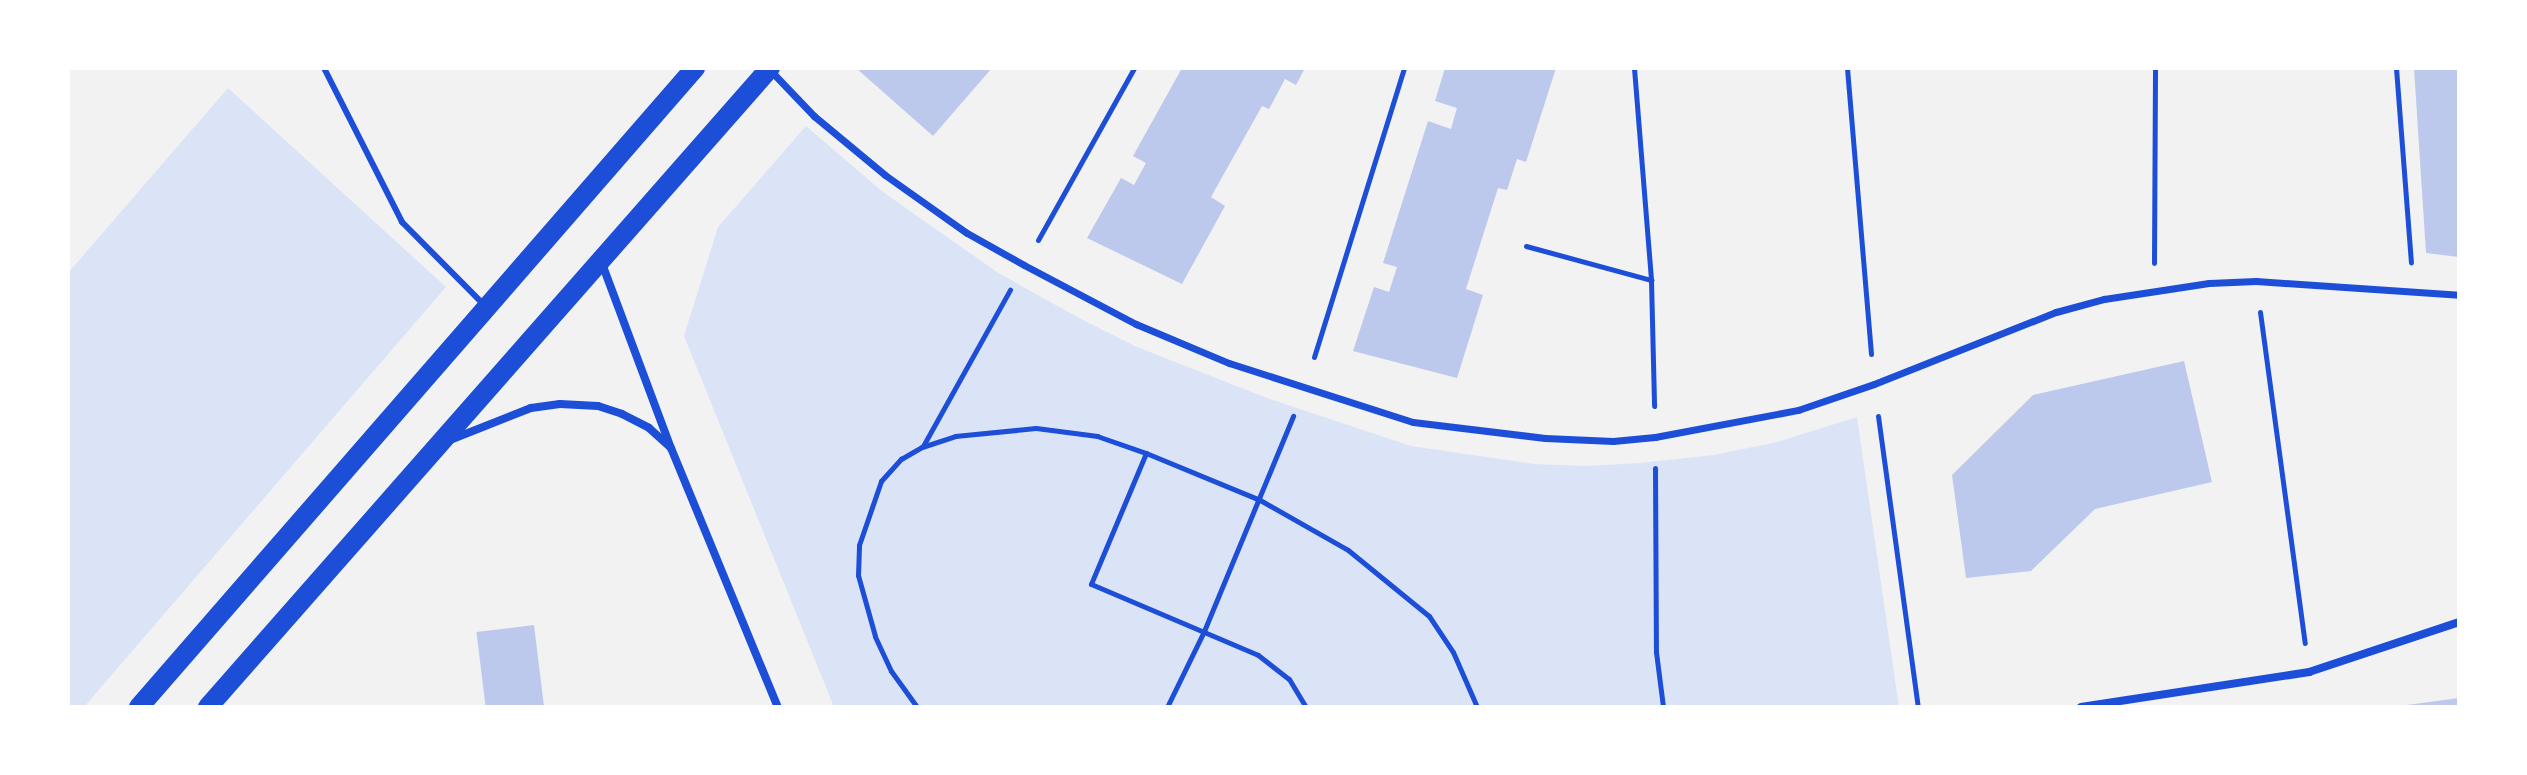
<!DOCTYPE html>
<html>
<head>
<meta charset="utf-8">
<style>
	body { margin:0 }
	#map { position:relative; width:2527px; height:775px; overflow:hidden; background:#f2f2f2; font-family:"Golos Text",sans-serif }
	div>[style] { position:absolute }
	[style*='--x'] { left:calc(var(--x)*1px); top:calc(var(--y)*1px); width:calc(var(--w)*1px); rotate:calc(var(--a)*1deg) }
	.green>* { inset:0; background:#dbe4f7 }
	.building>* { inset:0; background:#bdc9ec; transform-origin:0 0 }
	.path>* { height:5px; margin:-2.5px; padding:0 2.5px; transform-origin:2.5px; border-radius:2.5px; background:#1d4ed8 }
	.service>* { height:6px; margin:-3px; padding:0 3px; transform-origin:3px; border-radius:3px; background:#1d4ed8 }
	.pedestrian>* { height:7px; margin:-3.5px; padding:0 3.5px; transform-origin:3.5px; border-radius:3.5px; background:#1d4ed8 }
	.minor>* { height:8px; margin:-4px; padding:0 4px; transform-origin:4px; border-radius:4px; background:#1d4ed8 }
	.primary>* { height:20px; margin:-10px; padding:0 10px; transform-origin:10px; border-radius:10px; background:#1d4ed8 }
	span { translate:-50% -50%; white-space:nowrap; text-align:center; line-height:1.15; -webkit-text-stroke:6px #fff; paint-order:stroke }
	.frame { position:absolute; inset:0; border:70px solid #fff; pointer-events:none }
</style>
</head>
<body>
<div id="map">
	<div class="green">
		<div style="clip-path:polygon(228px 88px,446px 287px,84px 707px,68px 707px,68px 273px)"></div>
		<div style="clip-path:polygon(806px 126px,883px 192px,947px 237px,1000px 274px,1081px 319px,1137px 347px,1267px 398px,1411px 446px,1534px 464px,1585px 466px,1640px 463px,1714px 455px,1777px 442px,1857px 417px,1899px 707px,834px 707px,684px 336px,718px 227px)"></div>
	</div>
	<div class="building">
		<div style="clip-path:polygon(856px 68px,992px 68px,933px 136px)"></div>
		<div style="clip-path:polygon(1182px 68px,1305px 68px,1296px 85px,1285px 79px,1269px 109px,1262px 106px,1211px 197px,1225px 206px,1182px 284px,1087px 238px,1121px 178px,1134px 185px,1146px 163px,1133px 156px)"></div>
		<div style="clip-path:polygon(1445px 68px,1556px 68px,1526px 162px,1517px 159px,1507px 190px,1498px 188px,1466px 289px,1483px 295px,1457px 378px,1353px 351px,1374px 287px,1389px 292px,1397px 267px,1383px 263px,1428px 121px,1451px 129px,1457px 108px,1435px 101px)"></div>
		<div style="clip-path:polygon(2414px 68px,2459px 68px,2459px 257px,2426px 253px)"></div>
		<div style="clip-path:polygon(2184px 361px,2212px 482px,2095px 509px,2031px 571px,1966px 578px,1952px 475px,2033px 395px)"></div>
		<div style="left:534px;top:625px;width:83px;height:58px;rotate:83deg"></div>
		<div style="clip-path:polygon(2459px 698px,2459px 707px,2407px 707px,2407px 705px)"></div>
	</div>
	<div class="path">
		<div style="--x:1634;--y:68;--w:213;--a:85.4"></div>
		<div style="--x:1651;--y:280;--w:126;--a:88.6"></div>
		<div style="--x:1847;--y:68;--w:287;--a:85.2"></div>
		<div style="--x:2396;--y:68;--w:195;--a:85.6"></div>
		<div style="--x:1038;--y:240;--w:197;--a:-60.8"></div>
		<div style="--x:1526;--y:246;--w:130;--a:15.2"></div>
		<div style="--x:2154;--y:263;--w:195;--a:-89.7"></div>
		<div style="--x:2260;--y:312;--w:334;--a:82.3"></div>
		<div style="--x:1314;--y:357;--w:303;--a:-72.7"></div>
		<div style="--x:1878;--y:416;--w:294;--a:82.2"></div>
		<div style="--x:923;--y:446;--w:179;--a:-60.9"></div>
		<div style="--x:1146;--y:453;--w:142;--a:112.8"></div>
		<div style="--x:1091;--y:584;--w:181;--a:23"></div>
		<div style="--x:1258;--y:655;--w:39;--a:38"></div>
		<div style="--x:1289;--y:679;--w:33;--a:59"></div>
		<div style="--x:1655;--y:468;--w:184;--a:89.7"></div>
		<div style="--x:1656;--y:652;--w:55;--a:82.7"></div>
		<div style="--x:917;--y:707;--w:44;--a:-125.8"></div>
		<div style="--x:891;--y:671;--w:38;--a:-115"></div>
		<div style="--x:875;--y:636;--w:63;--a:-105.6"></div>
		<div style="--x:858;--y:575;--w:30;--a:-88"></div>
		<div style="--x:859;--y:545;--w:68;--a:-71"></div>
		<div style="--x:881;--y:481;--w:30;--a:-48"></div>
		<div style="--x:901;--y:459;--w:24;--a:-30"></div>
		<div style="--x:922;--y:447;--w:35;--a:-18"></div>
		<div style="--x:955;--y:436;--w:81;--a:-5.6"></div>
		<div style="--x:1036;--y:428;--w:62;--a:7.5"></div>
		<div style="--x:1097;--y:436;--w:52;--a:19.1"></div>
		<div style="--x:1146;--y:453;--w:123;--a:22.4"></div>
		<div style="--x:1260;--y:500;--w:101;--a:29.6"></div>
		<div style="--x:1348;--y:550;--w:104;--a:39.2"></div>
		<div style="--x:1429;--y:616;--w:43;--a:56.3"></div>
		<div style="--x:1453;--y:652;--w:60;--a:66.4"></div>
		<div style="--x:1167;--y:707;--w:85;--a:-64"></div>
		<div style="--x:1204;--y:631;--w:233;--a:-67.5"></div>
	</div>
	<div class="service">
		<div style="--x:324;--y:68;--w:173;--a:63.1"></div>
		<div style="--x:402;--y:222;--w:117;--a:45.3"></div>
	</div>
	<div class="pedestrian">
		<div style="--x:770;--y:70;--w:64;--a:46.3"></div>
		<div style="--x:814;--y:116;--w:92;--a:39.7"></div>
		<div style="--x:885;--y:175;--w:100;--a:35.3"></div>
		<div style="--x:967;--y:233;--w:65;--a:29.3"></div>
		<div style="--x:1024;--y:265;--w:127;--a:27.8"></div>
		<div style="--x:1136;--y:324;--w:101;--a:22.8"></div>
		<div style="--x:1229;--y:363;--w:193;--a:17.8"></div>
		<div style="--x:1413;--y:422;--w:133;--a:6.9"></div>
		<div style="--x:1545;--y:438;--w:68;--a:2.5"></div>
		<div style="--x:1613;--y:441;--w:42;--a:-5.4"></div>
		<div style="--x:1655;--y:437;--w:146;--a:-10.7"></div>
		<div style="--x:1798;--y:410;--w:80;--a:-18.9"></div>
		<div style="--x:1874;--y:384;--w:196;--a:-21.6"></div>
		<div style="--x:2056;--y:312;--w:50;--a:-15.2"></div>
		<div style="--x:2104;--y:299;--w:106;--a:-8.7"></div>
		<div style="--x:2209;--y:283;--w:47;--a:-2.4"></div>
		<div style="--x:2256;--y:281;--w:203;--a:3.9"></div>
	</div>
	<div class="minor">
		<div style="--x:601;--y:261;--w:200;--a:69.5"></div>
		<div style="--x:671;--y:448;--w:280;--a:67.6"></div>
		<div style="--x:450;--y:440;--w:87;--a:-21.6"></div>
		<div style="--x:531;--y:408;--w:29;--a:-8"></div>
		<div style="--x:560;--y:404;--w:38;--a:3"></div>
		<div style="--x:598;--y:406;--w:25;--a:18"></div>
		<div style="--x:622;--y:414;--w:30;--a:27"></div>
		<div style="--x:649;--y:428;--w:28;--a:42"></div>
		<div style="--x:2081;--y:707;--w:231;--a:-8.7"></div>
		<div style="--x:2309;--y:672;--w:158;--a:-18.4"></div>
	</div>
	<div class="primary">
		<div style="--x:139;--y:707;--w:847;--a:-48.97"></div>
		<div style="--x:208;--y:707;--w:851;--a:-48.67"></div>
	</div>
	<div class="frame"></div>
</div>
</body>
</html>
